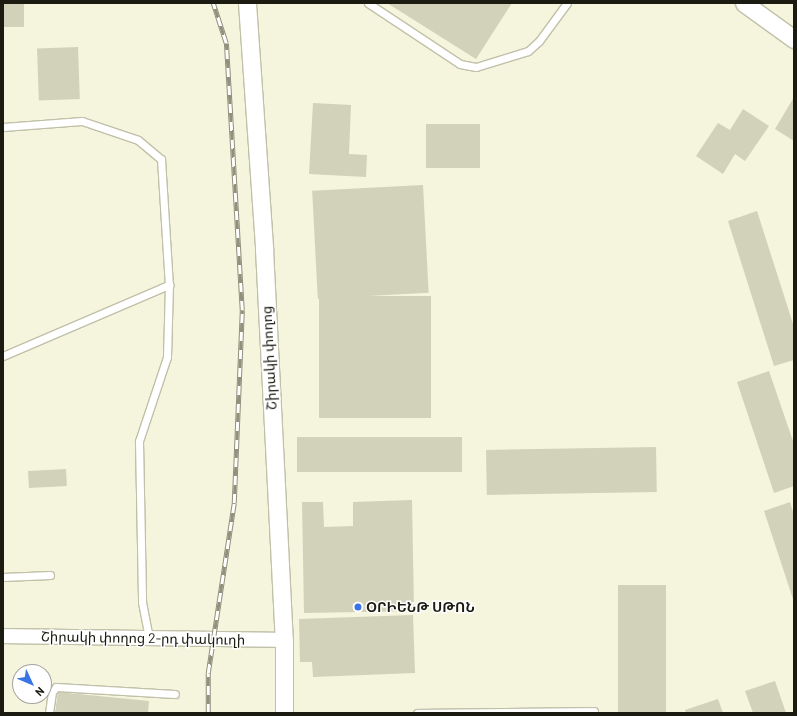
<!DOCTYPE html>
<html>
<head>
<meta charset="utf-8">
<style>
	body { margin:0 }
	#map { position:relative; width:797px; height:716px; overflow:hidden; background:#f5f4dc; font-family:Barlow,"Noto Sans Armenian",sans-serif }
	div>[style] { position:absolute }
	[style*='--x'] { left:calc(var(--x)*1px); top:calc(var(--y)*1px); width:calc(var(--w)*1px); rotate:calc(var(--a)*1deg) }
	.building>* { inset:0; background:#d2d1ba; transform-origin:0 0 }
	.roads { filter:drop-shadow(1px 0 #c1c0a9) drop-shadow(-1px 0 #c1c0a9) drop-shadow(0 1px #c1c0a9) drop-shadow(0 -1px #c1c0a9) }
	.service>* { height:7px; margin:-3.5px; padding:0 3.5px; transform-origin:3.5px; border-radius:3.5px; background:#fff }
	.minor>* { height:14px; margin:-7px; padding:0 7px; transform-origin:7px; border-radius:7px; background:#fff }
	.tertiary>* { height:17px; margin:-8.5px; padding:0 8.5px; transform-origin:8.5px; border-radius:8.5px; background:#fff }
	.rail>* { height:4.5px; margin-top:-2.25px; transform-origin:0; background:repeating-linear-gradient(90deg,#fff 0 9px,#90907f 0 18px); box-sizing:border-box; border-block:1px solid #90907f }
	.dots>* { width:11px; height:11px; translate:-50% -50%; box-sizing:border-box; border:2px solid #fff; border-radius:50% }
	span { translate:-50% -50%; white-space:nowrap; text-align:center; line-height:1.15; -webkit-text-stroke:3px #fff; paint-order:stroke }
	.street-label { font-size:14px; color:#1b1b12 }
	.poi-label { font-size:14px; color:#1b1b12; font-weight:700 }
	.left { translate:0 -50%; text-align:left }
	.frame { position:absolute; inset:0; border:4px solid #1b1b12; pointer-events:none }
	.north { position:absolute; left:12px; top:664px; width:40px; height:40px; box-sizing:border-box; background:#fff; border:1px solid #a4a4a0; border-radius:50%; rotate:134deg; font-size:11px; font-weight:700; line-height:16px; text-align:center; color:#1b1b12 }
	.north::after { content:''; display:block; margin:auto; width:14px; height:18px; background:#3975e4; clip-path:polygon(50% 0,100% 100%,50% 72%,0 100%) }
</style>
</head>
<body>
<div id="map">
	<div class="building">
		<div style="left:3px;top:3px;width:21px;height:24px"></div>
		<div style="clip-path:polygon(387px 3px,512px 3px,476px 59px)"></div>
		<div style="left:78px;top:47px;width:52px;height:41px;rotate:88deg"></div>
		<div style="clip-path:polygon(794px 97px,794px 141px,775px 129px)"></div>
		<div style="clip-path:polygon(313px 103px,351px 105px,349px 154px,367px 155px,366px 177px,309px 174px)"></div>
		<div style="clip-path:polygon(743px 109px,769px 126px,745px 161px,735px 154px,723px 174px,696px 156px,718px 123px,730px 130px)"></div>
		<div style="left:426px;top:124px;width:54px;height:44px"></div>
		<div style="left:423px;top:185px;width:108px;height:111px;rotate:87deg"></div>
		<div style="clip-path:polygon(757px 211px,794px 327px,794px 360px,774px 366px,728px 221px)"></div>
		<div style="left:431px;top:296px;width:122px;height:112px;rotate:90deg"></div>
		<div style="clip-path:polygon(769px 371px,794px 444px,794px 486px,774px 493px,737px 382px)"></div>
		<div style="left:297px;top:437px;width:165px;height:35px"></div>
		<div style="left:656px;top:447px;width:45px;height:170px;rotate:89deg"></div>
		<div style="left:66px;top:469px;width:17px;height:38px;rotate:87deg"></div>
		<div style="clip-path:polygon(412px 500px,414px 611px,304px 613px,302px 502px,323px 502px,324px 527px,353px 526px,353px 502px)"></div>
		<div style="clip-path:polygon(790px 502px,794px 515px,794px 602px,764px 511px)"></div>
		<div style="left:666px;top:585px;width:128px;height:48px;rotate:90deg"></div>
		<div style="clip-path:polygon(413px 615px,415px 673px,313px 677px,312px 662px,300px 662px,299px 619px)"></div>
		<div style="clip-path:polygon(775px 681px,786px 713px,753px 713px,745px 691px)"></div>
		<div style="clip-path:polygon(58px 692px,149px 701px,148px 713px,55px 713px)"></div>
		<div style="clip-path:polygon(718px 699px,723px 713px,686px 713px,685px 710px)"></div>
	</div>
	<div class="roads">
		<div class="service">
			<div style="--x:368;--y:3;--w:110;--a:33.5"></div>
			<div style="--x:460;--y:64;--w:16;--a:11"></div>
			<div style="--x:476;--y:67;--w:54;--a:-17.1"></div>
			<div style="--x:528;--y:51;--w:15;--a:-42"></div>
			<div style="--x:539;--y:41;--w:47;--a:-53.6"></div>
			<div style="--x:3;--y:127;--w:79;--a:-4.3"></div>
			<div style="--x:82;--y:121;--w:59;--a:18.7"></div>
			<div style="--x:138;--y:140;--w:30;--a:40"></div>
			<div style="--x:161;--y:159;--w:126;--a:86.4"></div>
			<div style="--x:169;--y:285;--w:72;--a:91.6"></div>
			<div style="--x:167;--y:357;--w:89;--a:108.4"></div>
			<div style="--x:139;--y:441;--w:161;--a:88.9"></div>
			<div style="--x:142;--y:602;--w:37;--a:79"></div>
			<div style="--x:3;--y:356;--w:181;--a:-23.2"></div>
			<div style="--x:3;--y:577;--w:47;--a:-2.4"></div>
			<div style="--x:49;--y:713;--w:21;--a:-82"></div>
			<div style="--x:52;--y:692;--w:6;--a:-51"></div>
			<div style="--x:56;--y:687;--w:119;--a:3.4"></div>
			<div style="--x:417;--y:713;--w:177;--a:-0.6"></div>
		</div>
		<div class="minor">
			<div style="--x:3;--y:636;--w:281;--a:0.8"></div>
		</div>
		<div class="tertiary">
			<div style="--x:247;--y:3;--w:247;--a:86"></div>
			<div style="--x:264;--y:249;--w:392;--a:87.1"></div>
			<div style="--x:284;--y:640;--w:73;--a:90"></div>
			<div style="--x:744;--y:3;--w:62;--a:35.8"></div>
		</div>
	</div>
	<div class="rail">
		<div style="--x:208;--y:713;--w:40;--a:-90"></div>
		<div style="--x:208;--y:673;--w:172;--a:-81.3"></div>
		<div style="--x:234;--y:503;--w:193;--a:-87.6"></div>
		<div style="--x:242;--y:310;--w:267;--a:-93.4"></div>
		<div style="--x:226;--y:43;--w:42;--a:-108"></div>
	</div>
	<div class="dots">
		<div style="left:358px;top:607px;background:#3975e4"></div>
	</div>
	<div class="street-label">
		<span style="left:269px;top:358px;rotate:-93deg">Շիրակի փողոց</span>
		<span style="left:143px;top:638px;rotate:1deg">Շիրակի փողոց 2-րդ փակուղի</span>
	</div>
	<div class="poi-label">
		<span class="left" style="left:366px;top:607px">ՕՐԻԵՆԹ ՍԹՈՆ</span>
	</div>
	<div class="frame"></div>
	<div class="north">N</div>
</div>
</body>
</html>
